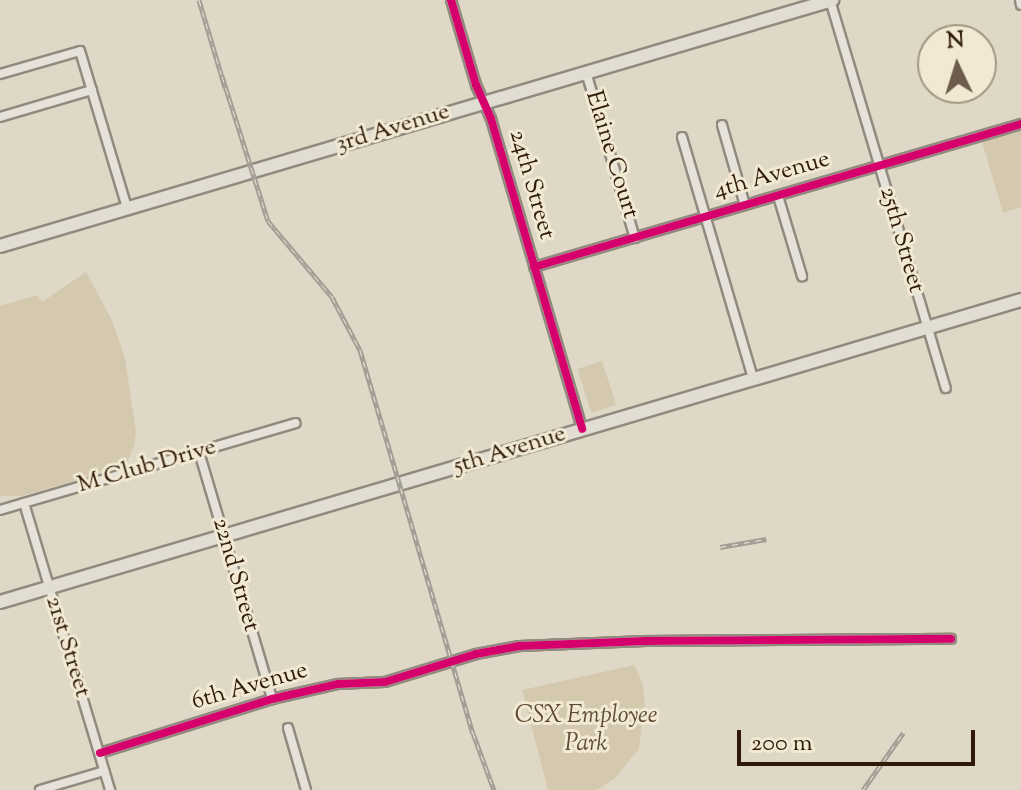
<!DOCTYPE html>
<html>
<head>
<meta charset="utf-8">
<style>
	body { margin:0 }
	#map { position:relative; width:1021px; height:790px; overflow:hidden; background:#e0d8c6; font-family:"Sorts Mill Goudy",serif }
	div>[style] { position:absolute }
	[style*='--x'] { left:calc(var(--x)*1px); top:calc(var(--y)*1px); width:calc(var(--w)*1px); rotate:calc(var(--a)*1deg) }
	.green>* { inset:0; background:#d4c9af; transform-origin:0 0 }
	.roads { filter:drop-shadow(2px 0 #918a7e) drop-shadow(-2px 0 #918a7e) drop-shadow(0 2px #918a7e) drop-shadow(0 -2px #918a7e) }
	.street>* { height:8px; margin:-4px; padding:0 4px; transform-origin:4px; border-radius:4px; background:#e6e2da }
	.primary>* { height:12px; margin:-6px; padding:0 6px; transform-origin:6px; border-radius:6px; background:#e2ddd3 }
	.rail>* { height:5px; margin-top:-2.5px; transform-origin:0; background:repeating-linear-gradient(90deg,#f1e9d3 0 6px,#a39e96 0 12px); box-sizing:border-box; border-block:2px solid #a39e96 }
	.cycleway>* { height:8px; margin:-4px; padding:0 4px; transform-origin:4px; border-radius:4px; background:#d6006c }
	span { translate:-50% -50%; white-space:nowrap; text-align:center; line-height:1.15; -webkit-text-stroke:6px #f1e9d3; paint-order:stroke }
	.street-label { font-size:24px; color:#2f1909 }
	.park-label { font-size:24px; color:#5e4a35; font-style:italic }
	.north { position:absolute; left:917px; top:24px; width:80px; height:80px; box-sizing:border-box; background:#f1e9d3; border:2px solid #a39682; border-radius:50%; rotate:356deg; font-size:22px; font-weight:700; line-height:32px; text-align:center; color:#2f1909 }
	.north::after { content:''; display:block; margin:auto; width:28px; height:36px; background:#6d5c4b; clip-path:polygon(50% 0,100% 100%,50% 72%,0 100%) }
	.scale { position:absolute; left:737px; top:730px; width:238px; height:36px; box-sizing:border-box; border:4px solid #2f1909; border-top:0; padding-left:10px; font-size:24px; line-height:28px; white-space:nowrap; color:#2f1909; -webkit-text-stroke:6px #f1e9d3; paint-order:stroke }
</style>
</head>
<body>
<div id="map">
	<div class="green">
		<div style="clip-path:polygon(1021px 130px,1021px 207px,1003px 213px,982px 142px)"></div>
		<div style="clip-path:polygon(86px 272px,112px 320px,125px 358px,136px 433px,134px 447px,125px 466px,120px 463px,117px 468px,112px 464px,94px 475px,22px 496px,1px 496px,0 499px,0 306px,37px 295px,42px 302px)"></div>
		<div style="left:602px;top:361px;width:46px;height:26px;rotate:72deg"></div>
		<div style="clip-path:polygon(634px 665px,642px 682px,645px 702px,639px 749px,614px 779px,597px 790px,548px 790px,522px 690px)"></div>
	</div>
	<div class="roads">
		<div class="street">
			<div style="--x:451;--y:0;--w:89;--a:73.6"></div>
			<div style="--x:476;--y:85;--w:37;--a:66"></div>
			<div style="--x:491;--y:119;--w:323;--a:73.6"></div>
			<div style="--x:830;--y:0;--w:405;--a:73.4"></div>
			<div style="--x:1020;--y:0;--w:5;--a:79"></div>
			<div style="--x:586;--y:72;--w:173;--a:73.6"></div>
			<div style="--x:0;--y:74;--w:83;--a:-16"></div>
			<div style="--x:80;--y:51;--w:164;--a:73.3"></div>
			<div style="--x:0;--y:117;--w:96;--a:-16.4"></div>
			<div style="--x:722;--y:125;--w:83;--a:74"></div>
			<div style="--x:682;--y:137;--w:252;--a:73.6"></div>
			<div style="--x:778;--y:196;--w:84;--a:73.3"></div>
			<div style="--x:534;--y:267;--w:508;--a:-16.36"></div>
			<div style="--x:199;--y:452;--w:258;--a:73.5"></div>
			<div style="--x:24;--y:503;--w:300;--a:73.3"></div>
			<div style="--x:0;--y:510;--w:308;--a:-16.4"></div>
			<div style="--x:288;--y:728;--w:65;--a:73.8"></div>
			<div style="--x:100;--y:753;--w:180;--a:-17.4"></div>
			<div style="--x:272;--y:699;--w:68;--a:-12.8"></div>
			<div style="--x:338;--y:684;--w:47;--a:-2.4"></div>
			<div style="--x:385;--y:682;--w:95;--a:-17.1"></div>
			<div style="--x:476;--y:654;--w:44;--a:-10.5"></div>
			<div style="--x:519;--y:646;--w:127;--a:-2.3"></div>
			<div style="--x:646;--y:641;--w:305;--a:-0.4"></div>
			<div style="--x:40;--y:790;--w:67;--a:-16.5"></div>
		</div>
		<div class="primary">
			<div style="--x:0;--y:246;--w:868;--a:-16.47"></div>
			<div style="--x:0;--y:602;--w:1065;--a:-16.48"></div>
		</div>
	</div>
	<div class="rail">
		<div style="--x:199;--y:0;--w:91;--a:73.4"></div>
		<div style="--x:222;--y:76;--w:152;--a:72.4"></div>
		<div style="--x:268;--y:221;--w:99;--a:49.9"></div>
		<div style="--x:332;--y:297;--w:60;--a:62.2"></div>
		<div style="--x:360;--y:350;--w:399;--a:73.6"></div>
		<div style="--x:473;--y:733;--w:61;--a:69.8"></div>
		<div style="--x:720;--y:547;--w:47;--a:-9.9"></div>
		<div style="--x:863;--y:790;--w:70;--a:-54.9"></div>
	</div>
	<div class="cycleway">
		<div style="--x:451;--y:0;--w:89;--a:73.6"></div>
		<div style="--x:476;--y:85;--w:37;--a:66"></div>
		<div style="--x:491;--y:119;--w:323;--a:73.6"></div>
		<div style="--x:534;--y:267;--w:508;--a:-16.36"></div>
		<div style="--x:100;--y:753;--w:180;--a:-17.4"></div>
		<div style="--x:272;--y:699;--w:68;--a:-12.8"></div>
		<div style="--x:338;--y:684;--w:47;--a:-2.4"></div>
		<div style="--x:385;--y:682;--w:95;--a:-17.1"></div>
		<div style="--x:476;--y:654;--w:44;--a:-10.5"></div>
		<div style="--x:519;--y:646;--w:127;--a:-2.3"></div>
		<div style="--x:646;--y:641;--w:305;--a:-0.4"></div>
	</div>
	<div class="street-label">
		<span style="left:393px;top:129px;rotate:-17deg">3rd Avenue</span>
		<span style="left:611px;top:155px;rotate:73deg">Elaine Court</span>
		<span style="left:772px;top:176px;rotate:-16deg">4th Avenue</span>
		<span style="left:531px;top:185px;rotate:74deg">24th Street</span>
		<span style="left:901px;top:240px;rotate:74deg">25th Street</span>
		<span style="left:510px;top:451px;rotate:-17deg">5th Avenue</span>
		<span style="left:147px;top:467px;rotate:-16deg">M Club Drive</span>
		<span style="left:235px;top:575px;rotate:74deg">22nd Street</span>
		<span style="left:67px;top:647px;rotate:73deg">21st Street</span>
		<span style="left:250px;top:687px;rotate:-16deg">6th Avenue</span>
	</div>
	<div class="park-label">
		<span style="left:586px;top:731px">CSX Employee<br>Park</span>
	</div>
	<div class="north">N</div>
	<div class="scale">200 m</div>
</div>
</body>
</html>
